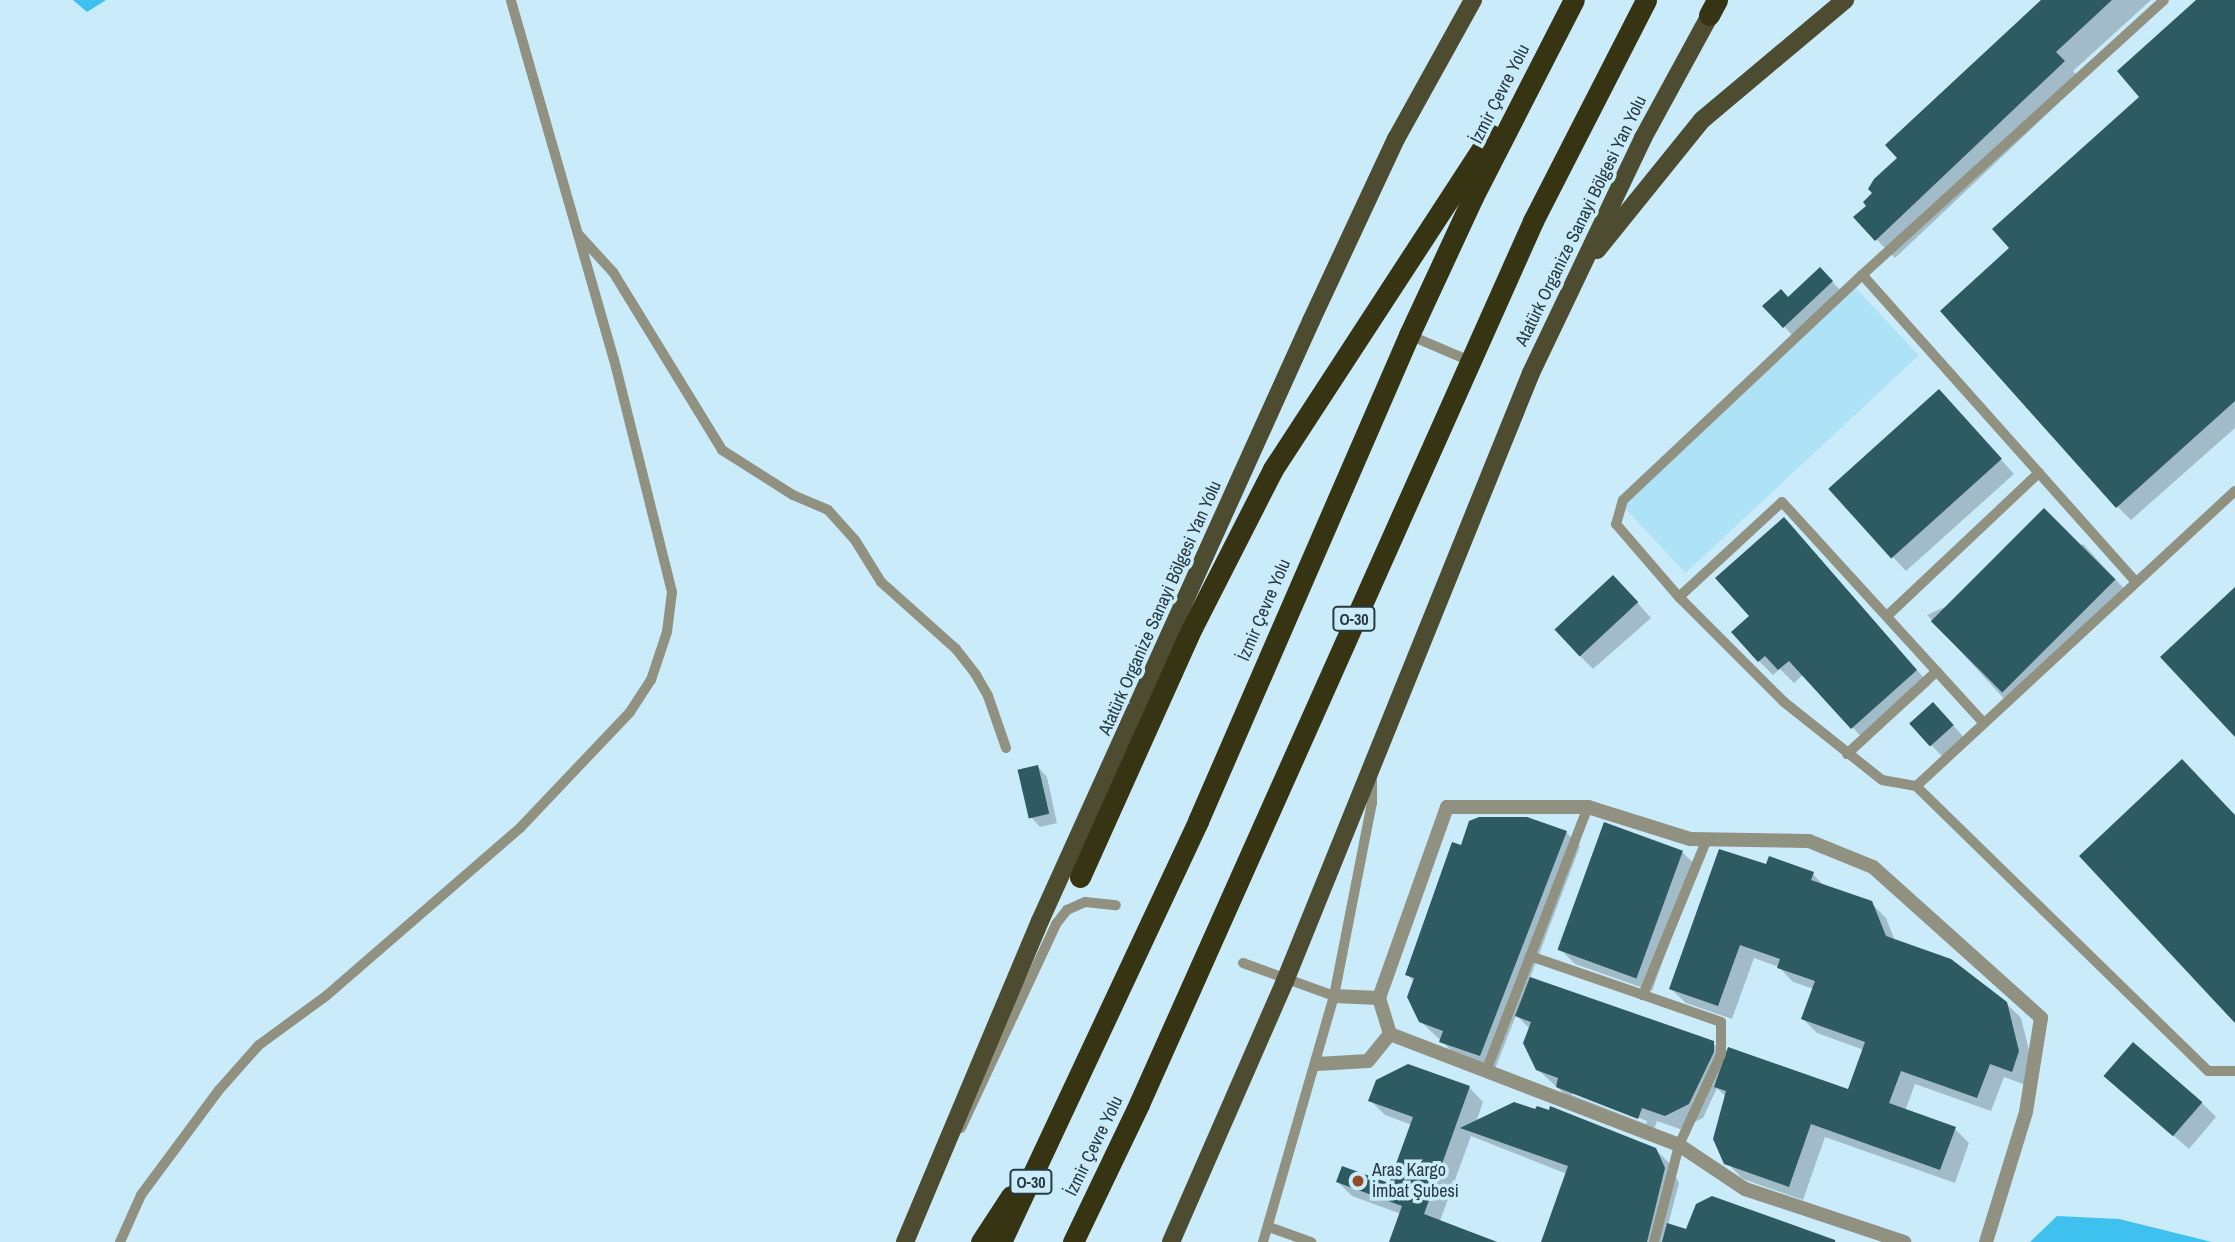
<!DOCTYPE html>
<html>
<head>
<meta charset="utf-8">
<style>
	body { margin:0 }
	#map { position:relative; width:2235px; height:1242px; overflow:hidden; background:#caecfa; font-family:"Archivo Narrow",sans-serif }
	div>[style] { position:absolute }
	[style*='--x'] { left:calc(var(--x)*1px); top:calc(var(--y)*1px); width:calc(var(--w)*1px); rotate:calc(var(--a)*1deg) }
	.built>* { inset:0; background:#aee2f7; transform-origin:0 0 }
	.water>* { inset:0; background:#3ec1ef }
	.shadow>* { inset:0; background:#0003 }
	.building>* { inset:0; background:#2e5b61; transform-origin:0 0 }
	.service>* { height:10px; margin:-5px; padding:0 5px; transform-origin:5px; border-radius:5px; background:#919181 }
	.minor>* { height:14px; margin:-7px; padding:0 7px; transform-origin:7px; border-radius:7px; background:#919181 }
	.primary>* { height:18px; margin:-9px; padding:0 9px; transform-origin:9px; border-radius:9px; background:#4d4c30 }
	.motorway>* { height:21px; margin:-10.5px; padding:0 10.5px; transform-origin:10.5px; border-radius:10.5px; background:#363413 }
	.dots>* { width:19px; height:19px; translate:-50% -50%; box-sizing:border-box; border:4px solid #caecfa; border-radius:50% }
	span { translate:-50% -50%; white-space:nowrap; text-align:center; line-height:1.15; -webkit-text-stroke:7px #caecfa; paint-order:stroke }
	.shield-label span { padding:2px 5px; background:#caecfa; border:2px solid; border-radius:5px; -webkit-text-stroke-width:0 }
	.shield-label { font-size:16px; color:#283940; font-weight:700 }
	.street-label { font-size:18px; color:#283940 }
	.poi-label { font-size:18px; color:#283940 }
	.left { translate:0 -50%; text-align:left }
</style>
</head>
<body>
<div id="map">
	<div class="built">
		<div style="left:1854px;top:286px;width:95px;height:319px;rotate:47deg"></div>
	</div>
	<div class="water">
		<div style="clip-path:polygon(73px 0,106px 0,87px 12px)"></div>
		<div style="clip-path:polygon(2057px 1216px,2119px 1219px,2212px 1242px,2030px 1242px)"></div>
	</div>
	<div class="shadow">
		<div style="clip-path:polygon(2045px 0,2151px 0,2073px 71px,2082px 81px,1895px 258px,1876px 239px,1869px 206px,1899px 158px)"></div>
		<div style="clip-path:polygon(2199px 0,2235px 0,2235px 428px,2131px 520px,2117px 506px,2012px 249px,2142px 97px)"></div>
		<div style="clip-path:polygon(1820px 269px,1841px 291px,1793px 336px,1765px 306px,1788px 299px)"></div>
		<div style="clip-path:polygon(1953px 406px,2014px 474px,1906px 571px,1892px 556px)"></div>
		<div style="clip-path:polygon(1798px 534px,1930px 685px,1866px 742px,1804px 674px,1794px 683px,1780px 669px,1773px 675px,1759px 661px,1752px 616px)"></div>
		<div style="clip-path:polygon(2083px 544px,2129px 594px,2008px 703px,1927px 615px)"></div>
		<div style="clip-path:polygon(1627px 591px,1651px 618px,1593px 669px,1579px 655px)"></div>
		<div style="clip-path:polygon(1947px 718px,1966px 740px,1945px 759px,1931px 745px)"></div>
		<div style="clip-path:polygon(1038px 767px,1047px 777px,1057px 823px,1040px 827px,1031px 817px)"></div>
		<div style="clip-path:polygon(evenodd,1566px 832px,1580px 846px,1530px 978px,1713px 1043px,1727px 1057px,1849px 1091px,1864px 1050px,1817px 1033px,1803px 1019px,1814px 989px,1793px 982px,1779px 967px,1754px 958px,1732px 1019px,1686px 1003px,1671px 989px,1767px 866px,1813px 874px,1825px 887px,1871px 903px,1886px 918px,1895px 941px,2006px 1003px,2021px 1018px,2033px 1066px,2026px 1085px,2004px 1077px,1991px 1111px,1915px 1084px,1905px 1111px,1955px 1129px,1969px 1143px,1955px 1183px,1825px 1137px,1803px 1200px,1743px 1179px,1728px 1164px,1726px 1097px,1717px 1088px,1703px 1118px,1680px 1129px,1657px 1121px,1653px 1132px,1572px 1101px,1537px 1069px,1530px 1029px,1516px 1015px,1495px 1069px,1456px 1055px,1420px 1021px,1414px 982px,1407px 974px,1462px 847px,1566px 832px,1572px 1092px,1647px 1121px,1646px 1124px,1572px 1095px,1572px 1092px)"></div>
		<div style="clip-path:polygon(1682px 852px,1697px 866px,1652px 991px,1575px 964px,1561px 950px)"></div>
		<div style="clip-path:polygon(2106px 1077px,2202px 1103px,2216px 1117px,2189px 1149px)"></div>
		<div style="clip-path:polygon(1469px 1087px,1483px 1102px,1476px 1122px,1655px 1149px,1670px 1164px,1679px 1183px,1668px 1225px,1687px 1232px,1712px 1198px,1837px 1242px,1542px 1242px,1567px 1174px,1471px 1136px,1440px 1221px,1498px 1242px,1391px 1242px,1401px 1214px,1352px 1196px,1338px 1182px,1390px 1185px,1412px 1125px,1385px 1115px,1371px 1101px)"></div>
	</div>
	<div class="building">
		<div style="clip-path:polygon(2041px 0,2112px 0,2056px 52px,2065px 61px,1875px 241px,1853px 217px,1866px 206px,1863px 202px,1872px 193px,1868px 189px,1874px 179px,1897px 158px,1885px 145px)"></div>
		<div style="clip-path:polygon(2196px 0,2235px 0,2235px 401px,2116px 508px,1940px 311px,2009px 248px,1992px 229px,2139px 97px,2117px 71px)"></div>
		<div style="clip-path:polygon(1820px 267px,1833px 281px,1783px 328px,1762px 306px,1781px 289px,1788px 297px)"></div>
		<div style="left:1939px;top:389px;width:94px;height:149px;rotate:48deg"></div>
		<div style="left:2044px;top:508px;width:101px;height:160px;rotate:45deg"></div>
		<div style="clip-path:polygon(1784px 517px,1917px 670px,1851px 729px,1789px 661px,1778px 670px,1765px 656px,1758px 662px,1731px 632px,1749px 616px,1715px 578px)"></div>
		<div style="left:1613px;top:575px;width:37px;height:80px;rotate:47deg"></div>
		<div style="clip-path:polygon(2235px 587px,2235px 737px,2160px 657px)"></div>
		<div style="left:1933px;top:702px;width:31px;height:32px;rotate:48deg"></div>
		<div style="clip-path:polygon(2182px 759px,2235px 815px,2235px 1023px,2079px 856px)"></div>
		<div style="left:1038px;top:765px;width:50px;height:21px;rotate:77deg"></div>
		<div style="clip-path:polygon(1479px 817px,1527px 817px,1567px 831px,1480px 1056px,1439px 1042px,1443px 1031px,1419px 1022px,1407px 997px,1414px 978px,1405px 975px,1452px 842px,1461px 845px,1469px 821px)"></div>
		<div style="left:1604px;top:822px;width:84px;height:136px;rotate:20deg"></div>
		<div style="clip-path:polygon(1719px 849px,1766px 864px,1769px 856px,1814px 872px,1811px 880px,1872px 901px,1886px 936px,1951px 959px,2007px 1002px,2019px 1051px,2012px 1072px,1990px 1064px,1977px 1098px,1901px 1071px,1889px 1103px,1956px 1127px,1940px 1170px,1811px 1124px,1789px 1187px,1724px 1164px,1713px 1139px,1726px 1091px,1714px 1087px,1728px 1047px,1848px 1089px,1865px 1042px,1801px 1019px,1815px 981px,1777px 968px,1780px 959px,1740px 945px,1718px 1006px,1669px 989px)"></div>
		<div style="clip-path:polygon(1530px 977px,1714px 1041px,1714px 1052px,1689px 1104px,1665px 1116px,1642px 1108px,1638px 1119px,1556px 1087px,1558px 1078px,1536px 1070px,1523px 1043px,1531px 1022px,1515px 1016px)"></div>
		<div style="left:2133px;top:1042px;width:92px;height:45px;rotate:41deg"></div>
		<div style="clip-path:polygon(1408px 1064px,1470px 1086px,1424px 1214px,1497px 1242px,1389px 1242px,1402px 1206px,1336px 1182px,1342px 1166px,1389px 1183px,1413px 1117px,1368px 1101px,1376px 1080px)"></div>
		<div style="clip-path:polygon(1514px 1102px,1535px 1109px,1537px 1106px,1549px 1110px,1550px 1106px,1656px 1148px,1665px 1168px,1647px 1242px,1541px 1242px,1568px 1166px,1460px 1128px)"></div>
		<div style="clip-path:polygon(1712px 1196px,1835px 1240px,1835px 1242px,1662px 1242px,1667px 1223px,1686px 1229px,1696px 1204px)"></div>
	</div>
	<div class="service">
		<div style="--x:578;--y:234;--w:52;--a:47.4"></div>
		<div style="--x:613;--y:272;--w:209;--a:58.5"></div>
		<div style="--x:722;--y:450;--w:84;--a:32.4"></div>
		<div style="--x:793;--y:495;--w:38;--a:23"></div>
		<div style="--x:828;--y:510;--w:40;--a:48"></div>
		<div style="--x:855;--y:540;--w:49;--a:58.2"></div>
		<div style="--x:881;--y:582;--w:101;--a:41.8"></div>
		<div style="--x:956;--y:649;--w:33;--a:52"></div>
		<div style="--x:976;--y:675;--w:24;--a:60"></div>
		<div style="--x:988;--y:696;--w:55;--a:70.9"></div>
		<div style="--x:1862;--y:275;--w:328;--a:136.7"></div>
		<div style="--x:1623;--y:500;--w:25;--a:106"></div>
		<div style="--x:1616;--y:524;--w:96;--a:49.2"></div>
		<div style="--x:1679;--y:597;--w:148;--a:45"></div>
		<div style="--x:1784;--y:702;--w:125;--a:38.5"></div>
		<div style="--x:1882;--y:780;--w:35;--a:10"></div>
		<div style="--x:1409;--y:335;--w:66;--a:23.1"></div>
		<div style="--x:2235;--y:491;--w:434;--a:137.2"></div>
		<div style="--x:1916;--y:786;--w:408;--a:44.3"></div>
		<div style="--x:2208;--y:1071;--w:27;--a:0"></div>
		<div style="--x:2136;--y:582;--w:411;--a:-131.7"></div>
		<div style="--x:1862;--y:275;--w:408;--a:-42.3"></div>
		<div style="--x:1679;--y:597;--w:140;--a:-42.7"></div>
		<div style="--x:1782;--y:502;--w:299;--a:47.6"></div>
		<div style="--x:1887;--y:616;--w:209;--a:-43.3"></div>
		<div style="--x:1847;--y:754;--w:122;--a:-42.7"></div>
		<div style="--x:1530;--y:956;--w:120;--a:19"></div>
		<div style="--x:1243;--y:963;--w:97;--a:19.9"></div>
		<div style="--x:1334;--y:996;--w:256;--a:106.1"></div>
		<div style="--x:1334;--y:996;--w:197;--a:-78.9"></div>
		<div style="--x:1372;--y:803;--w:23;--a:-90"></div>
		<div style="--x:1486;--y:1071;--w:283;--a:-68.9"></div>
		<div style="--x:961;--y:1128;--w:225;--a:-65"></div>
		<div style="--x:1056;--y:924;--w:18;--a:-52"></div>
		<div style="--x:1067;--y:910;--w:20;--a:-24"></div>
		<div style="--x:1085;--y:902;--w:31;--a:6"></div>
		<div style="--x:1269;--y:1227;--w:45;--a:19.7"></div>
		<div style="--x:120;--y:1242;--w:51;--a:-65.9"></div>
		<div style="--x:141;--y:1195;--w:131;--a:-53.4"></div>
		<div style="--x:219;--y:1090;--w:60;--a:-48.4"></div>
		<div style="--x:259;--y:1045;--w:83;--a:-36.2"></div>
		<div style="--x:326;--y:996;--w:257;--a:-40.9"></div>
		<div style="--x:520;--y:828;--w:160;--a:-46.5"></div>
		<div style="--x:630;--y:712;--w:38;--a:-57"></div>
		<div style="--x:651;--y:680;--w:51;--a:-71.6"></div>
		<div style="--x:667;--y:632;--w:40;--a:-82.9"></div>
		<div style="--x:672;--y:592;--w:239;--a:-104"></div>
		<div style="--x:614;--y:360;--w:374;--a:-106"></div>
		<div style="--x:1654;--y:1242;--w:100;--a:-75.5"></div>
		<div style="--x:1679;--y:1145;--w:100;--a:-65.2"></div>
		<div style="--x:1721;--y:1054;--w:32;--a:-90"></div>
		<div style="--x:1721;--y:1022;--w:83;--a:-160.9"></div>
		<div style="--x:1643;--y:995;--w:169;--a:-67.7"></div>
	</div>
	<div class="minor">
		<div style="--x:1379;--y:998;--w:203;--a:-70.4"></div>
		<div style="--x:1447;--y:807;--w:141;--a:0"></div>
		<div style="--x:1588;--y:807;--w:107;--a:17.4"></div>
		<div style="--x:1690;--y:839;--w:119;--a:1"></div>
		<div style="--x:1809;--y:841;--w:69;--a:22.1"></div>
		<div style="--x:1873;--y:867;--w:226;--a:41.9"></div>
		<div style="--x:2041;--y:1018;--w:95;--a:99.1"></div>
		<div style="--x:2026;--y:1112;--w:136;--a:107.1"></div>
		<div style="--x:1390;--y:1034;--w:310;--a:21"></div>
		<div style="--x:1679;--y:1145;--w:79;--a:33.7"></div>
		<div style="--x:1745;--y:1189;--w:168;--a:18.4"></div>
		<div style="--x:1317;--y:1064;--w:51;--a:-3.4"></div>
		<div style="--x:1368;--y:1061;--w:35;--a:-51"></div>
		<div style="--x:1390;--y:1034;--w:38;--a:-107"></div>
		<div style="--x:1379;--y:998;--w:45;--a:-177.5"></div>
	</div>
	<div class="primary">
		<div style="--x:1597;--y:250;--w:167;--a:-51.1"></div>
		<div style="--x:1702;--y:120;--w:187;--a:-40"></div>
		<div style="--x:905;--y:1242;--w:348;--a:-67.2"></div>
		<div style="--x:1040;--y:921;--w:658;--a:-65.69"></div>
		<div style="--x:1311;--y:321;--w:201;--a:-65"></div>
		<div style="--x:1396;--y:139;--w:159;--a:-61"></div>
		<div style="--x:1171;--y:1242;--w:285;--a:-66.4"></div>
		<div style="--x:1285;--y:981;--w:656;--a:-67.97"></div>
		<div style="--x:1531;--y:373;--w:260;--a:-64.5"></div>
		<div style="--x:1643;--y:138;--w:153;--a:-61.4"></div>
	</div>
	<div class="motorway">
		<div style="--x:1709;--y:15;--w:17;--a:-62"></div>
		<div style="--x:1080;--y:877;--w:273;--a:-65.8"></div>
		<div style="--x:1192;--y:628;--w:178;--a:-63"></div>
		<div style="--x:1273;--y:469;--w:399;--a:-56.9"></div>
		<div style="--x:981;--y:1242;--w:55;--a:-56.9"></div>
		<div style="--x:1001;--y:1242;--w:465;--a:-64.9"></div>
		<div style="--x:1198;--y:821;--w:530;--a:-66.53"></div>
		<div style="--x:1409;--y:335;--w:152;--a:-65.1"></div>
		<div style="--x:1473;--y:197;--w:221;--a:-62.9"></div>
		<div style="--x:1073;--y:1242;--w:153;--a:-64.4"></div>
		<div style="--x:1139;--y:1104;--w:967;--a:-65.95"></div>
		<div style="--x:1533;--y:221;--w:248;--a:-62.9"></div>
	</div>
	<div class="dots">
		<div style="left:1358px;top:1181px;background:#934b27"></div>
	</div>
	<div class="shield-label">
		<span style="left:1354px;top:619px">O-30</span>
		<span style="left:1031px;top:1182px">O-30</span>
	</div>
	<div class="street-label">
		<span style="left:1500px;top:94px;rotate:-63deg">İzmir Çevre Yolu</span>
		<span style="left:1581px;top:221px;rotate:-64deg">Atatürk Organize Sanayi Bölgesi Yan Yolu</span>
		<span style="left:1160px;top:608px;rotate:-66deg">Atatürk Organize Sanayi Bölgesi Yan Yolu</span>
		<span style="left:1264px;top:610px;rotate:-67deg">İzmir Çevre Yolu</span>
		<span style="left:1094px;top:1146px;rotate:-64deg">İzmir Çevre Yolu</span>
	</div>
	<div class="poi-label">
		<span class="left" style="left:1372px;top:1181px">Aras Kargo<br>İmbat Şubesi</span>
	</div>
</div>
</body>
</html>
